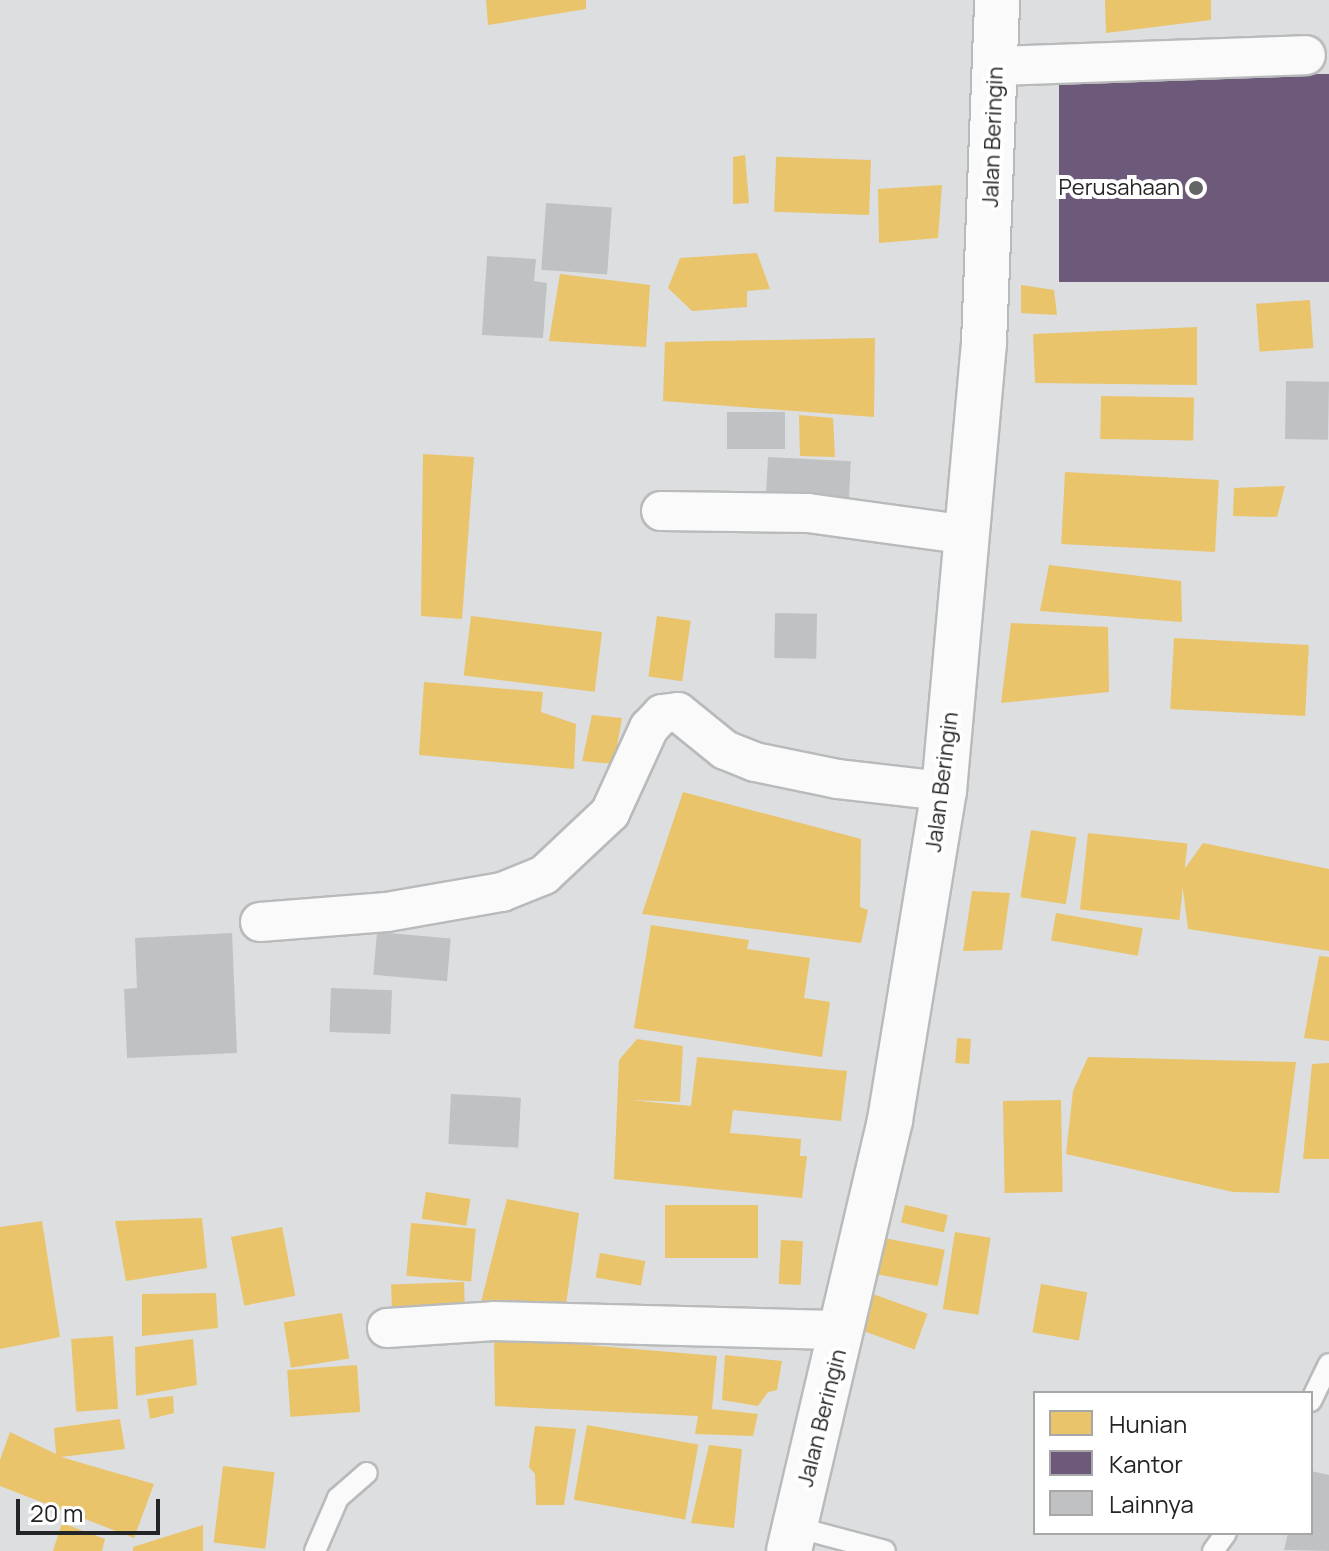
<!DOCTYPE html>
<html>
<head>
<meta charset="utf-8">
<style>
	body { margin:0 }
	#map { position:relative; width:1329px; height:1551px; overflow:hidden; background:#dcdee0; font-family:Manrope,sans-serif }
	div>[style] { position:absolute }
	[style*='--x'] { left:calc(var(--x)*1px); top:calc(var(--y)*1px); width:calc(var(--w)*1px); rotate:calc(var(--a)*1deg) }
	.homes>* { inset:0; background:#e9c46a; transform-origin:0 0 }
	.offices>* { inset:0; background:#6d597a; transform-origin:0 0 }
	.building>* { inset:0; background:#c0c1c2; transform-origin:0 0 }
	.roads { filter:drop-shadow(2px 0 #b8babb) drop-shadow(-2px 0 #b8babb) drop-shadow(0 2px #b8babb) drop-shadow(0 -2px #b8babb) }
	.service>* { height:20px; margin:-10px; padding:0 10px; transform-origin:10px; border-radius:10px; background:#fafafa }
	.minor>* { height:38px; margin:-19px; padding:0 19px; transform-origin:19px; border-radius:19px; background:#fafafa }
	.tertiary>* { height:44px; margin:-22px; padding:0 22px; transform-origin:22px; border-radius:22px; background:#fafafa }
	.dots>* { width:22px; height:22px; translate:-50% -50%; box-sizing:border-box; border:4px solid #fff; border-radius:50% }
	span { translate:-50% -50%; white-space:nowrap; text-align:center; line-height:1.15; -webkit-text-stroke:8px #fff; paint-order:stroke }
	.street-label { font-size:22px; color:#232425 }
	.poi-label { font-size:22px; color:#232425 }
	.right { translate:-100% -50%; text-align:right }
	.legend { position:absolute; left:1033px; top:1391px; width:280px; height:144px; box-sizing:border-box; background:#fff; border:2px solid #a7a7a8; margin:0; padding:10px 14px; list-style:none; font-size:24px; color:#232425 }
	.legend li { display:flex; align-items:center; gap:16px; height:40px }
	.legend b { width:40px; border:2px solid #a7a7a8 }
	.scale { position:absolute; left:16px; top:1499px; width:144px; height:36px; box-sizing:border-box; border:4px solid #232425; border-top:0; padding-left:10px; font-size:24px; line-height:28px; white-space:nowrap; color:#232425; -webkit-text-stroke:6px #fff; paint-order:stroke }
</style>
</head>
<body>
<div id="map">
	<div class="homes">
		<div style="clip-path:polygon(486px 0,586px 0,586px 9px,488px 25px)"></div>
		<div style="clip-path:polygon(1105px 0,1211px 0,1211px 20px,1106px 33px)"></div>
		<div style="clip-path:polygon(745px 155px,749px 203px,733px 204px,733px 157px)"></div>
		<div style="left:871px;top:160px;width:55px;height:95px;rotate:92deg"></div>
		<div style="clip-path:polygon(942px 185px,938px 238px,879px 243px,878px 189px)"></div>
		<div style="clip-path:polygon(757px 253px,770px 289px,747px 291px,747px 307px,692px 311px,668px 288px,680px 258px)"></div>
		<div style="clip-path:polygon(560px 274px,650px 285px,646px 347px,549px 341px)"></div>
		<div style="clip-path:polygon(1021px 285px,1054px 290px,1057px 315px,1021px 313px)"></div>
		<div style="left:1310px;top:300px;width:48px;height:54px;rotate:86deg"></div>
		<div style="clip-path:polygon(1197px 327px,1197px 385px,1035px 383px,1033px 334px)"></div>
		<div style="clip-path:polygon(875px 338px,874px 417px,663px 401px,665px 342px)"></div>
		<div style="left:1101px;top:396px;width:93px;height:43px;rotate:1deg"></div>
		<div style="clip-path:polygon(799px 415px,833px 418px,835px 457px,800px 456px)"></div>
		<div style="clip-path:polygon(423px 454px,474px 457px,462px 619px,421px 616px)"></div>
		<div style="left:1065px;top:472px;width:154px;height:72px;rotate:3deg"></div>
		<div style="clip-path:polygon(1285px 486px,1277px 517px,1233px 516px,1234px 488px)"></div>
		<div style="clip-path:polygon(1049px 565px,1181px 581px,1182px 622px,1040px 611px)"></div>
		<div style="left:471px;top:616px;width:132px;height:60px;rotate:7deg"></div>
		<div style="left:657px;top:616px;width:34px;height:61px;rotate:8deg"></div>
		<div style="clip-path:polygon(1011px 623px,1108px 627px,1109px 692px,1001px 703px)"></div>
		<div style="left:1174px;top:638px;width:135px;height:71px;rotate:3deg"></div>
		<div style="clip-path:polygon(424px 682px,543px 692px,541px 712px,576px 724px,574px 769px,419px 755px)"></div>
		<div style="clip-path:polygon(592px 715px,622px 718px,614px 764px,582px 761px)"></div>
		<div style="clip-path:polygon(683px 792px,861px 839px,860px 907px,868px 910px,861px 943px,642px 914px)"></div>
		<div style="left:1031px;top:830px;width:46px;height:68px;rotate:9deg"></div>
		<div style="left:1088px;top:833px;width:100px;height:77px;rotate:6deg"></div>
		<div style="clip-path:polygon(1203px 843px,1329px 869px,1329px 951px,1188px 929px,1181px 874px)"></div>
		<div style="clip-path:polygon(972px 891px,1010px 893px,1002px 950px,963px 951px)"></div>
		<div style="left:1056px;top:913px;width:88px;height:28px;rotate:10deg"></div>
		<div style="clip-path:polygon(651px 925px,749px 940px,747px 949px,810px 958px,804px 998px,830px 1002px,822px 1057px,634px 1028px)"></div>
		<div style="clip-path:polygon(1319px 956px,1329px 957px,1329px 1041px,1304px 1038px)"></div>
		<div style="left:957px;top:1038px;width:14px;height:25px;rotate:4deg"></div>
		<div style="clip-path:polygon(637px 1039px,683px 1046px,680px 1102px,630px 1100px,691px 1106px,697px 1057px,847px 1071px,841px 1121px,733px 1110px,730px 1133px,801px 1139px,800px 1156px,807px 1156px,802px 1198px,614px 1179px,619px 1060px)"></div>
		<div style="clip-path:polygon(1088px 1057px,1296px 1062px,1279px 1193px,1233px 1192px,1066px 1154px,1073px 1091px)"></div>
		<div style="clip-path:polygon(1329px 1063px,1329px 1159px,1303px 1159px,1312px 1064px)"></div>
		<div style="left:1061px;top:1100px;width:92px;height:58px;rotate:89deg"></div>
		<div style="left:426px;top:1192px;width:45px;height:27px;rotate:9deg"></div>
		<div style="clip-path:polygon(507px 1199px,579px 1213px,565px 1312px,481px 1302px)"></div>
		<div style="left:665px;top:1205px;width:93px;height:53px"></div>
		<div style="left:905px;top:1205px;width:44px;height:18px;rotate:13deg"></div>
		<div style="clip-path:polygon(202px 1218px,207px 1268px,126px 1281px,115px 1221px)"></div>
		<div style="clip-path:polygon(42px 1221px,60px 1337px,0 1349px,0 1227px)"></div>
		<div style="left:411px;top:1223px;width:65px;height:53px;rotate:5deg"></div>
		<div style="left:282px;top:1227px;width:70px;height:52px;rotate:79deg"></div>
		<div style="left:955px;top:1232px;width:36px;height:78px;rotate:9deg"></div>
		<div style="left:879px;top:1237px;width:67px;height:37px;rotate:11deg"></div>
		<div style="left:781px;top:1240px;width:22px;height:44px;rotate:3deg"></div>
		<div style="left:600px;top:1253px;width:46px;height:25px;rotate:10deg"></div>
		<div style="left:464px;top:1282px;width:36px;height:73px;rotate:88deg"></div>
		<div style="left:1041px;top:1284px;width:47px;height:49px;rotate:10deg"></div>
		<div style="clip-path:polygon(216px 1293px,218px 1328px,142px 1336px,142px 1294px)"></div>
		<div style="left:873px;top:1294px;width:58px;height:38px;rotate:20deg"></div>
		<div style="left:342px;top:1313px;width:46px;height:59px;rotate:81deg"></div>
		<div style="left:113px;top:1336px;width:73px;height:42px;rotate:86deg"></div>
		<div style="clip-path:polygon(494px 1337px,717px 1356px,712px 1409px,758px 1414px,753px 1436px,695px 1434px,698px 1416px,495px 1406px)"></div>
		<div style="clip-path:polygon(193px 1339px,197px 1385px,136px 1396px,135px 1347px)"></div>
		<div style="clip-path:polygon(725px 1355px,782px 1361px,777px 1390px,768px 1392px,758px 1406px,722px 1400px)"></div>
		<div style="left:357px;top:1365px;width:47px;height:70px;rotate:86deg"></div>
		<div style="clip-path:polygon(173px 1396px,174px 1413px,150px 1419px,147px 1399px)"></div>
		<div style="clip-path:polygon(120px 1419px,125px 1449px,61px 1457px,154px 1484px,134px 1538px,0 1486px,0 1460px,10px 1432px,56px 1454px,54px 1428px)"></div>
		<div style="left:587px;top:1425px;width:113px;height:76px;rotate:10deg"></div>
		<div style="clip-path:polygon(535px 1426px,576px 1429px,564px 1505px,536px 1505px,535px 1474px,529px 1467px)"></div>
		<div style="clip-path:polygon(709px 1445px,742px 1449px,734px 1528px,691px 1523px)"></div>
		<div style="left:223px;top:1466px;width:52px;height:77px;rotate:7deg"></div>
		<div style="clip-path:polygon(62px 1523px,105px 1539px,102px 1551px,53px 1551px)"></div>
		<div style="clip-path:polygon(203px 1525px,203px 1551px,133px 1551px,133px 1547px)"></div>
	</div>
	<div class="offices">
		<div style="left:1329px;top:74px;width:208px;height:270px;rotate:90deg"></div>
	</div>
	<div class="building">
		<div style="left:546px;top:203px;width:66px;height:67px;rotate:4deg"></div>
		<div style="clip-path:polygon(487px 256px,536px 259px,534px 281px,547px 283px,543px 338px,482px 335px)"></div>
		<div style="left:1286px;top:381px;width:43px;height:58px;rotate:1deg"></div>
		<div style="left:785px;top:412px;width:37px;height:58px;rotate:90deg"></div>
		<div style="left:768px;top:457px;width:83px;height:45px;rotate:3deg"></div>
		<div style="left:775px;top:613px;width:42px;height:45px;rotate:1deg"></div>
		<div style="left:377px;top:932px;width:74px;height:43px;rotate:5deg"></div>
		<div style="clip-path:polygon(232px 933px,237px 1053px,127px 1058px,124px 989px,137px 988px,135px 938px)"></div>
		<div style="left:331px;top:988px;width:61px;height:44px;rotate:2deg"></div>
		<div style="left:451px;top:1094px;width:70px;height:50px;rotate:3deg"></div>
		<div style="clip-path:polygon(1311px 1471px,1329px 1475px,1329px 1551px,1284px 1550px,1288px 1533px,1311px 1533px)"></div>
	</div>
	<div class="roads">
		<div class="service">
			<div style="--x:1311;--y:1401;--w:41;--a:-64.1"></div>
			<div style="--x:795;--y:1527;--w:93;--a:14.9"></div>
			<div style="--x:315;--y:1551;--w:58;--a:-66.5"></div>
			<div style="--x:338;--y:1498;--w:38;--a:-41"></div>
			<div style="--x:1213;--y:1551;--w:22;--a:-54"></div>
		</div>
		<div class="minor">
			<div style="--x:995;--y:66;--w:311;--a:-2"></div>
			<div style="--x:661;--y:511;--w:147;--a:0.8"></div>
			<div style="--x:808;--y:513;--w:162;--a:7.8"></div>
			<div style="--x:260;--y:922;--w:127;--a:-4.5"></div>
			<div style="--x:387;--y:912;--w:117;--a:-9.9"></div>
			<div style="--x:502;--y:892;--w:45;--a:-22"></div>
			<div style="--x:544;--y:875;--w:91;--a:-43.2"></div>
			<div style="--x:610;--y:813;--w:94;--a:-65.4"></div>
			<div style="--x:649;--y:728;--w:19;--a:-47"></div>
			<div style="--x:662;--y:714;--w:16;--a:-7"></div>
			<div style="--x:678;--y:712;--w:60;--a:39"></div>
			<div style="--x:725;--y:750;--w:32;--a:22"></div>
			<div style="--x:755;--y:762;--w:85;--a:11.6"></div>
			<div style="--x:838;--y:779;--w:107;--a:6.5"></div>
			<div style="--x:387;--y:1328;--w:107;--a:-3.7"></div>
			<div style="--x:494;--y:1321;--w:349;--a:1.5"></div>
		</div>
		<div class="tertiary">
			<div style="--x:789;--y:1551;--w:443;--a:-76.8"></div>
			<div style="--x:890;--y:1120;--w:333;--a:-80.7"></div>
			<div style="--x:944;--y:791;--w:450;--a:-84.9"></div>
			<div style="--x:984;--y:343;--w:343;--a:-87.8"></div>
		</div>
	</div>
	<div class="dots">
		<div style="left:1196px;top:188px;background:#646566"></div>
	</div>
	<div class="street-label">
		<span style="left:993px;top:137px;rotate:-88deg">Jalan Beringin</span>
		<span style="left:942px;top:782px;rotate:-83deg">Jalan Beringin</span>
		<span style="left:822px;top:1418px;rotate:-76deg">Jalan Beringin</span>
	</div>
	<div class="poi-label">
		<span class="right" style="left:1180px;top:188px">Perusahaan</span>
	</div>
	<ul class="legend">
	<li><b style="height:22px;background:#e9c46a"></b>Hunian</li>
	<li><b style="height:22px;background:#6d597a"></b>Kantor</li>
	<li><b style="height:22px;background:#c0c1c2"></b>Lainnya</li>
	</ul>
	<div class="scale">20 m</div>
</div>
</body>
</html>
